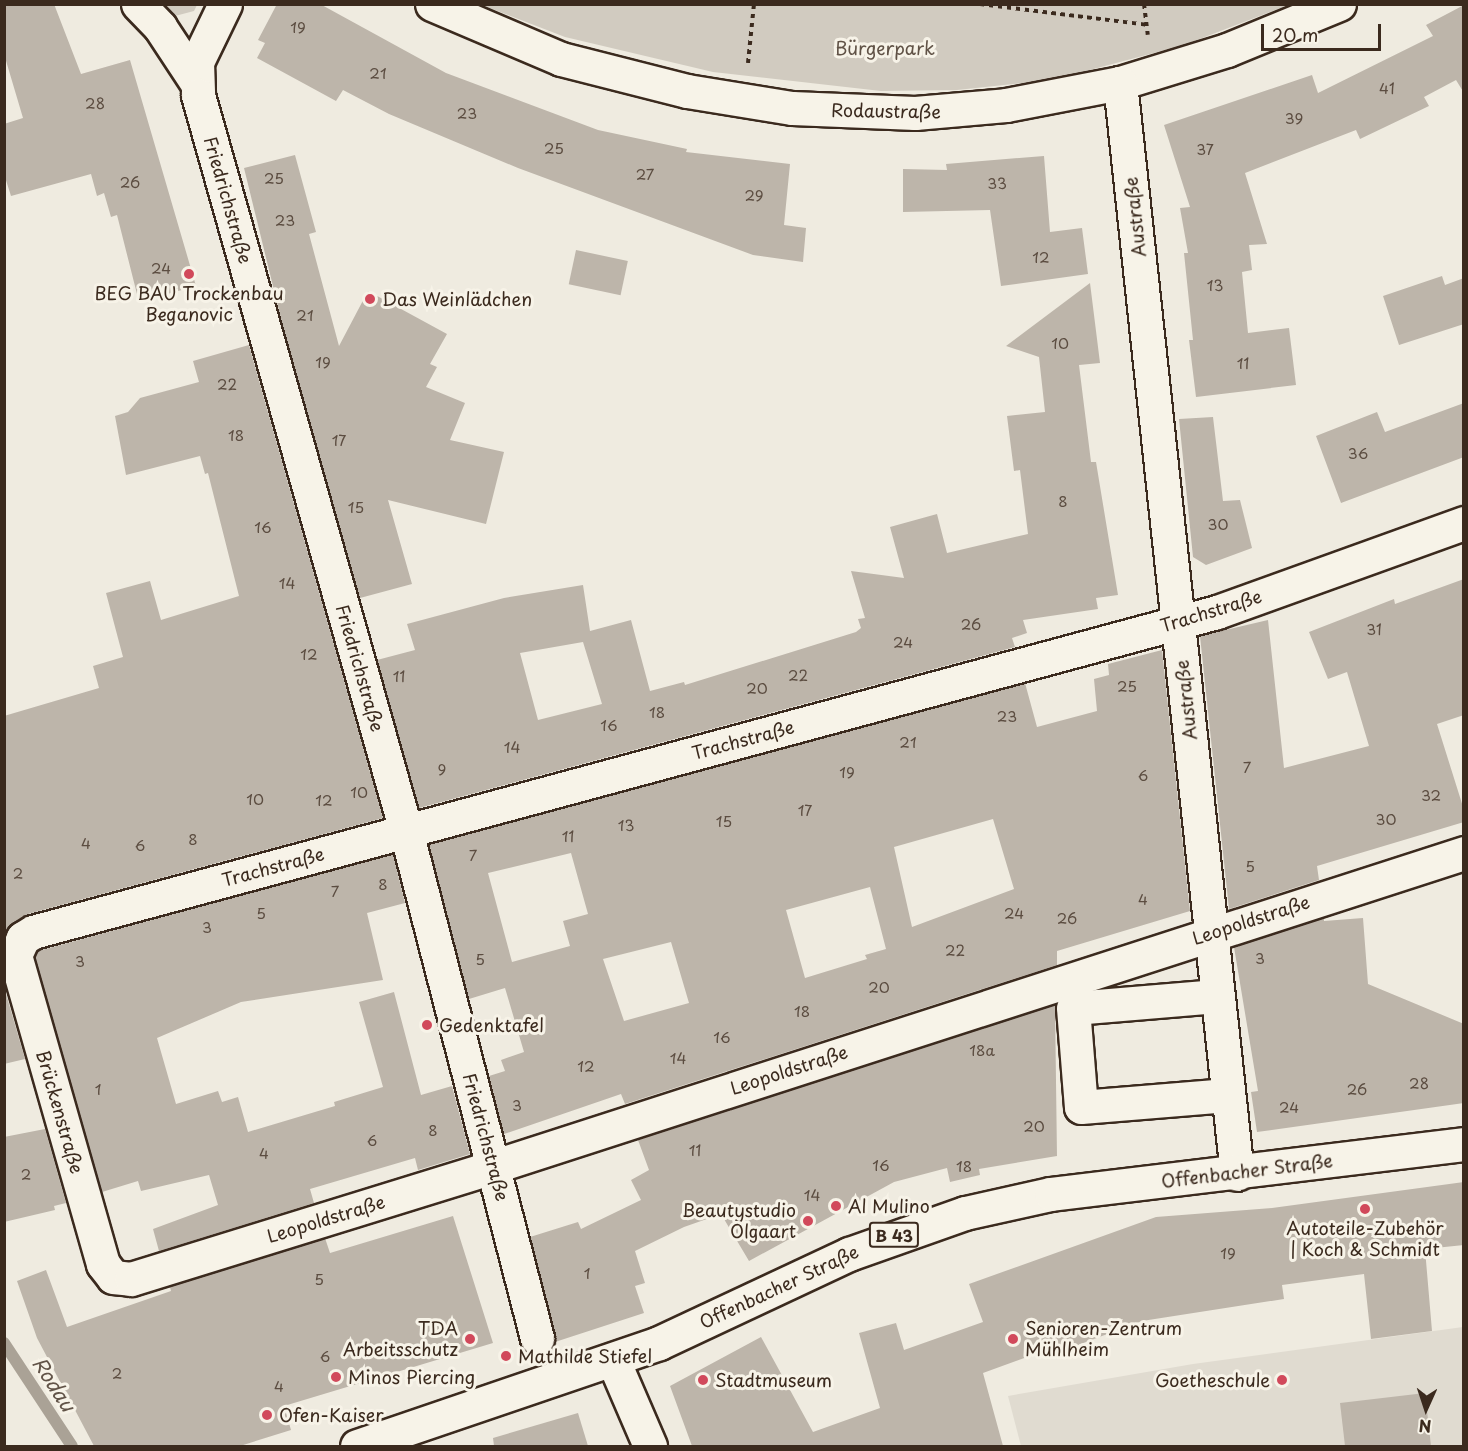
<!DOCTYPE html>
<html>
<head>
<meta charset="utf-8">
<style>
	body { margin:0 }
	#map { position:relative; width:1468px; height:1451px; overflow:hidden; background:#efebe0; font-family:"Playpen Sans",sans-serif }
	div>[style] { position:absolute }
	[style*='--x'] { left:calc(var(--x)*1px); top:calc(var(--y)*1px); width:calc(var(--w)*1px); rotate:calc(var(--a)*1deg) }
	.built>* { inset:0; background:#e0dbd0 }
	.green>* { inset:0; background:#d1cbc0 }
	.stream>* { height:12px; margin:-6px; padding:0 6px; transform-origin:6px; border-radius:6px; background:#aaa296 }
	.building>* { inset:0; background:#bdb5aa; transform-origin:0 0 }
	.path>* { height:4px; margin-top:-2px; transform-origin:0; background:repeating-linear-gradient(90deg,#3b2a1e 0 4.5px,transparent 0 9px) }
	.roads { filter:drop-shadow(2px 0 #3b2a1e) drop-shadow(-2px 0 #3b2a1e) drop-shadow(0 2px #3b2a1e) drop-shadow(0 -2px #3b2a1e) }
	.minor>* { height:33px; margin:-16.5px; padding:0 16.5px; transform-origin:16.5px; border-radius:16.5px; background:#f7f3e8 }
	.major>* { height:33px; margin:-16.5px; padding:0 16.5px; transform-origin:16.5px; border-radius:16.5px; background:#f7f3e8 }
	.dots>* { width:16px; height:16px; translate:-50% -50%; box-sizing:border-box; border:3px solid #f7f3e8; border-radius:50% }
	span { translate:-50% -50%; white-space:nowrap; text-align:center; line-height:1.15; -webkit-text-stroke:6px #f7f3e8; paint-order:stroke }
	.number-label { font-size:15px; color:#5c4d41 }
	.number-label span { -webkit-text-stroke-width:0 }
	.shield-label span { padding:2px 4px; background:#f7f3e8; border:2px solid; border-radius:4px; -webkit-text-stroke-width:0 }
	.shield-label { font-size:16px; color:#3b2a1e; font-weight:700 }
	.park-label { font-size:18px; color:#605246 }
	.street-label { font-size:18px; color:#3b2a1e }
	.poi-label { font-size:18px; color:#3b2a1e }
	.left { translate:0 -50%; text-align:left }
	.right { translate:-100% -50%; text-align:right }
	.water-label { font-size:20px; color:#625448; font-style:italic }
	.frame { position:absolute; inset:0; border:6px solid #3b2a1e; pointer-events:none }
	.north { position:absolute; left:1396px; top:1379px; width:60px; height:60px; -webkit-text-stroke:4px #f7f3e8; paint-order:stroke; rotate:183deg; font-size:16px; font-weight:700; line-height:24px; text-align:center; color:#3b2a1e }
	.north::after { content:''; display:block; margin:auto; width:21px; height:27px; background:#3b2a1e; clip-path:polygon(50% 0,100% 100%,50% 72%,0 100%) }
	.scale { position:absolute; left:1261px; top:24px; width:120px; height:27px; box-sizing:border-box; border:3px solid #3b2a1e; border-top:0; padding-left:8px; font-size:18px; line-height:21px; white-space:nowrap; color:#3b2a1e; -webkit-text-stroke:4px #f7f3e8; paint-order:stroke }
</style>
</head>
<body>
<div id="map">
	<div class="built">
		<div style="clip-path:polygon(1463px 1327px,1463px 1446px,1021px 1446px,1008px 1396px,1193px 1364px)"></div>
	</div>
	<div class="green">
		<div style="clip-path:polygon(153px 5px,197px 5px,194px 11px,175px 16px,159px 12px)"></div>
		<div style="clip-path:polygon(482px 5px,1288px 5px,1184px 45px,1052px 80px,957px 90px,881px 91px,713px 72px,565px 37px)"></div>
	</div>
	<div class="stream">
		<div style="--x:4;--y:1343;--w:123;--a:56.6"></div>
	</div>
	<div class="building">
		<div style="clip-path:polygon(4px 4px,54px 4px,81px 74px,130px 60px,196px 286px,139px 302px,117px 215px,111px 217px,104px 193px,97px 196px,91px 174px,11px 196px,4px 174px,4px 124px,23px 118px,4px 54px)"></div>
		<div style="clip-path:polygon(277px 4px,320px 4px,446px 73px,598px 130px,687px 149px,686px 152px,790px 164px,784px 225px,806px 228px,803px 262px,753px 255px,518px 168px,389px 114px,343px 90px,336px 101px,257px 58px,265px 43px,258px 40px)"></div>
		<div style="clip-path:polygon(1464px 5px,1464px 93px,1456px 80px,1424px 97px,1429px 106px,1360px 139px,1356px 130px,1245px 173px,1267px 244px,1249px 245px,1252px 270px,1242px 272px,1248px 333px,1289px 328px,1296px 385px,1196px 397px,1189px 340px,1193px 340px,1184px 253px,1188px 253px,1180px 208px,1190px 207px,1164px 125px,1312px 75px,1318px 93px,1433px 36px,1426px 25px)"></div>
		<div style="clip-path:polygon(295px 155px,316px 232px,309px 234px,339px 346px,368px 291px,447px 334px,430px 364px,437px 367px,426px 387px,465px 403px,450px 440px,504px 452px,486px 524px,388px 500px,412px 584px,360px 598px,285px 335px,244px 168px)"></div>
		<div style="clip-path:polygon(1044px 156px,1050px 232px,1082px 228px,1088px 274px,1001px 286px,990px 210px,903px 212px,903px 169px,947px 170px,946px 164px)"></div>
		<div style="left:576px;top:250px;width:53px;height:35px;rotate:12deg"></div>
		<div style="clip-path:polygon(1442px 276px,1445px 285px,1464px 278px,1464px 324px,1399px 345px,1383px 296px)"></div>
		<div style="clip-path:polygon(evenodd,1090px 283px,1100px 363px,1079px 365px,1091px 462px,1096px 462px,1118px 595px,1096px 598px,1098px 609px,1023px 620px,1027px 633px,1012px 638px,1015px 647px,419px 808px,377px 660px,415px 650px,407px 624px,504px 598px,583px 585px,590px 631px,631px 620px,650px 691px,684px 682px,685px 685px,856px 632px,861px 628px,858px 619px,865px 618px,851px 571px,904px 578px,890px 527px,937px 514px,947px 553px,1028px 534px,1020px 470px,1014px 471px,1007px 416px,1045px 412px,1039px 357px,1006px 346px,1090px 283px,583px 642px,602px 704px,538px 720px,520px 653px,583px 642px)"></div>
		<div style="clip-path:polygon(249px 345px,383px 818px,28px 914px,13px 922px,4px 933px,4px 716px,99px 688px,93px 666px,123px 657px,106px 593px,150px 581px,161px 620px,239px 596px,208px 473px,205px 474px,200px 456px,126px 475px,115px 416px,128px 412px,140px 398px,199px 382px,193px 361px)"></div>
		<div style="clip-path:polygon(1464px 403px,1464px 457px,1341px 503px,1316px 436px,1377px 412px,1385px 432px)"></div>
		<div style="clip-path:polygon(1213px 417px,1223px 501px,1240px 500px,1252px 548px,1206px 565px,1193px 557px,1179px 419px)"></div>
		<div style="clip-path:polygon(1464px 579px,1464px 715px,1437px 724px,1464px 810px,1464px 822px,1317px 866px,1319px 880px,1229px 909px,1200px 636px,1268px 620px,1284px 768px,1369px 746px,1347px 672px,1328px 679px,1309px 632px,1394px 599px,1395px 604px)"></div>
		<div style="clip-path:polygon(evenodd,1162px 650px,1190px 911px,1057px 951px,1057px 965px,625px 1104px,621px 1094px,504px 1134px,489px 1076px,505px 1071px,501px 1060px,524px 1052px,505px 988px,469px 999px,429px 844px,1025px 683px,1037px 727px,1097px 711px,1094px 679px,1109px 675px,1108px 664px,1162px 650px,993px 819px,1014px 889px,912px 927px,894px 847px,993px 819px,1162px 650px,571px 853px,588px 914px,563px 921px,570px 946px,512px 962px,488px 873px,571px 853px,1162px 650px,870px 887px,886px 949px,865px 955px,867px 959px,805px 978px,786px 910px,870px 887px,1162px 650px,671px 942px,689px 1003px,624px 1021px,603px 959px,671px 942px)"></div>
		<div style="clip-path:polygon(393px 854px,405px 903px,367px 913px,383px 980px,241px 1002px,157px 1038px,176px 1104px,218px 1091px,222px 1102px,238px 1097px,248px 1132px,335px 1106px,334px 1102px,383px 1087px,359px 1002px,394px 992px,421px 1095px,452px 1086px,470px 1154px,418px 1170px,415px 1158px,310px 1189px,314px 1203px,159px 1251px,153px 1229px,218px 1205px,209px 1175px,141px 1191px,138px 1181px,102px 1192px,35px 957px,38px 951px)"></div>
		<div style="clip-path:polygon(1324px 918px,1324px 921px,1363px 918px,1368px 984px,1464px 1024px,1464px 1103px,1257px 1132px,1251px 1092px,1258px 1091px,1234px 947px)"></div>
		<div style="clip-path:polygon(4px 987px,25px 1059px,4px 1064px)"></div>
		<div style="clip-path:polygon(1055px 1005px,1057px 1156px,979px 1169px,980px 1175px,950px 1182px,947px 1168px,894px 1182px,749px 1261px,721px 1214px,684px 1227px,635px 1251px,645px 1283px,635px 1286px,644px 1313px,555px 1342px,530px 1237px,578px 1222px,581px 1229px,641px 1200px,631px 1180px,649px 1170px,638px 1140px)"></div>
		<div style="clip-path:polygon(45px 1129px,66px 1203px,54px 1206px,55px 1210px,4px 1222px,4px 1137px)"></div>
		<div style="clip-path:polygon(1464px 1182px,1464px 1245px,1425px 1249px,1432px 1331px,1371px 1339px,1364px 1274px,1282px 1285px,1284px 1299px,1142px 1321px,1062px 1351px,1060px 1345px,983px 1373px,1003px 1446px,692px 1446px,670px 1386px,761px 1337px,813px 1432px,880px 1408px,859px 1333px,896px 1323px,904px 1350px,983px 1322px,969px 1284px,1156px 1217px,1272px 1208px)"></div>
		<div style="clip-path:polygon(453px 1216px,493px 1343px,284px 1406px,291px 1430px,240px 1446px,94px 1446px,37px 1338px,17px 1281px,46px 1270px,67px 1327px,171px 1291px,170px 1287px,325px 1238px,330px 1253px)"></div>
		<div style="clip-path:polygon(1425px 1393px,1431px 1446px,1345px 1446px,1340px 1403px)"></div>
		<div style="clip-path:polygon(578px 1413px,588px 1446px,494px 1446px,493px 1438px)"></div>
	</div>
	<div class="path">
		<div style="--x:980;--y:4;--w:169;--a:7.1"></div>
		<div style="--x:1144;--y:4;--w:31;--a:83"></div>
		<div style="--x:748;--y:63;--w:59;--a:-84.2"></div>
	</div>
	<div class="roads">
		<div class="minor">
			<div style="--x:138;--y:4;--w:32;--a:46"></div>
			<div style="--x:160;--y:27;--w:64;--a:56.6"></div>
			<div style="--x:225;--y:4;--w:64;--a:115.8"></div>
			<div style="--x:197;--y:62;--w:33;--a:88"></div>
			<div style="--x:198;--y:95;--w:765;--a:74.22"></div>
			<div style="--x:406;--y:831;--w:524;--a:75.51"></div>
			<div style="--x:432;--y:4;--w:140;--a:23.1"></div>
			<div style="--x:561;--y:59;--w:130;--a:14.3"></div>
			<div style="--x:687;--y:91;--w:106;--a:9.2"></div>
			<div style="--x:792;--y:108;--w:123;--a:2.3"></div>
			<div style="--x:915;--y:113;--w:91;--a:-5"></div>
			<div style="--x:1006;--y:105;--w:116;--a:-10.9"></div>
			<div style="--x:1120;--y:83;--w:112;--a:-17.1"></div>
			<div style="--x:1227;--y:50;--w:121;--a:-22.3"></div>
			<div style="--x:1120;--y:83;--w:1097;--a:83.88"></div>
			<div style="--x:1464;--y:523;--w:263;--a:160.2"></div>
			<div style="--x:1217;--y:612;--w:1226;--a:164.88"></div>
			<div style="--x:33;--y:932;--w:12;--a:149"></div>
			<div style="--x:23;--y:938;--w:19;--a:115"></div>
			<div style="--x:15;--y:955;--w:321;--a:74.1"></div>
			<div style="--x:103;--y:1264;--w:16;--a:52"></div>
			<div style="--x:113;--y:1277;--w:18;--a:6"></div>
			<div style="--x:131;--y:1279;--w:381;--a:-17.2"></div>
			<div style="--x:495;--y:1166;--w:1018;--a:-17.9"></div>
			<div style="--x:1217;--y:996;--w:144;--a:175.2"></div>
			<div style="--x:1073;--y:1008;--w:99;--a:85.4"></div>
			<div style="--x:1081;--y:1107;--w:147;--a:-4.7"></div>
			<div style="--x:613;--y:1360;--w:94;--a:66.7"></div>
		</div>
		<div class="major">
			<div style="--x:357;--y:1446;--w:319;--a:-18.8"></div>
			<div style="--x:659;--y:1343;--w:210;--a:-25.1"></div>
			<div style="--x:849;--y:1254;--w:123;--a:-19.5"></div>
			<div style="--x:965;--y:1213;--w:88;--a:-12.5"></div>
			<div style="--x:1051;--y:1194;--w:416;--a:-6.9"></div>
		</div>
	</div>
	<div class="dots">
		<div style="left:189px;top:274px;background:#d1495b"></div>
		<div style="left:370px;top:299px;background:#d1495b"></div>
		<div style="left:427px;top:1025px;background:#d1495b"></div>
		<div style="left:836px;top:1206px;background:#d1495b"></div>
		<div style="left:1365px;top:1209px;background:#d1495b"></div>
		<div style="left:808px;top:1221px;background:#d1495b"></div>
		<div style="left:470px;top:1339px;background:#d1495b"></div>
		<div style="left:1013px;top:1339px;background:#d1495b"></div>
		<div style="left:506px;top:1356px;background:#d1495b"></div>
		<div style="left:336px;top:1377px;background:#d1495b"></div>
		<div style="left:703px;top:1380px;background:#d1495b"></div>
		<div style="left:1282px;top:1380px;background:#d1495b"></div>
		<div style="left:267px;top:1415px;background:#d1495b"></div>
	</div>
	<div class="number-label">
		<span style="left:298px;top:27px">19</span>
		<span style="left:378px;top:73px">21</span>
		<span style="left:1387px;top:88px">41</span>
		<span style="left:95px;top:103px">28</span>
		<span style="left:467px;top:113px">23</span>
		<span style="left:1294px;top:118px">39</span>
		<span style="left:554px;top:148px">25</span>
		<span style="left:1205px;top:149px">37</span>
		<span style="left:645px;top:174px">27</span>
		<span style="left:274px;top:178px">25</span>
		<span style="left:130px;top:182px">26</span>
		<span style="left:997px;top:183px">33</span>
		<span style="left:754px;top:195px">29</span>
		<span style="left:285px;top:220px">23</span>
		<span style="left:1041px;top:257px">12</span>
		<span style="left:161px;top:268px">24</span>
		<span style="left:1215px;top:285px">13</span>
		<span style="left:305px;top:315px">21</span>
		<span style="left:1060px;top:343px">10</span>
		<span style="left:323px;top:362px">19</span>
		<span style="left:1243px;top:363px">11</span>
		<span style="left:227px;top:384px">22</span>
		<span style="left:236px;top:435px">18</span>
		<span style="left:339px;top:440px">17</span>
		<span style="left:1358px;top:453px">36</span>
		<span style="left:1063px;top:501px">8</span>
		<span style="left:356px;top:507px">15</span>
		<span style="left:1218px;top:524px">30</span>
		<span style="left:263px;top:527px">16</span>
		<span style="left:287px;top:583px">14</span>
		<span style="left:971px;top:624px">26</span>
		<span style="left:1374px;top:629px">31</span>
		<span style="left:903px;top:642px">24</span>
		<span style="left:309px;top:654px">12</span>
		<span style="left:798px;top:675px">22</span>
		<span style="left:399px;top:676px">11</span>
		<span style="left:1127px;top:686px">25</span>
		<span style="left:757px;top:688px">20</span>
		<span style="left:657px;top:712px">18</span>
		<span style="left:1007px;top:716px">23</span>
		<span style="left:609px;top:725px">16</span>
		<span style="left:908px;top:742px">21</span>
		<span style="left:512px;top:747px">14</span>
		<span style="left:1247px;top:767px">7</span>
		<span style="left:442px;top:769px">9</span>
		<span style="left:847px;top:772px">19</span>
		<span style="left:1143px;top:775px">6</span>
		<span style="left:359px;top:792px">10</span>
		<span style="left:1431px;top:795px">32</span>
		<span style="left:255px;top:799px">10</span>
		<span style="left:324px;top:800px">12</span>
		<span style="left:805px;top:810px">17</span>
		<span style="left:1386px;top:819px">30</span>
		<span style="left:724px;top:821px">15</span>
		<span style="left:626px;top:825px">13</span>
		<span style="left:568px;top:836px">11</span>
		<span style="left:193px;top:839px">8</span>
		<span style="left:86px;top:843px">4</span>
		<span style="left:140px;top:845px">6</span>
		<span style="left:473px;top:855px">7</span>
		<span style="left:1250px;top:866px">5</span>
		<span style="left:18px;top:873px">2</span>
		<span style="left:383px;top:884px">8</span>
		<span style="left:335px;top:891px">7</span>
		<span style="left:1143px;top:899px">4</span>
		<span style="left:261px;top:913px">5</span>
		<span style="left:1014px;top:913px">24</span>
		<span style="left:1067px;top:918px">26</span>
		<span style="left:207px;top:927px">3</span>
		<span style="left:955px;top:950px">22</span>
		<span style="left:1260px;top:958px">3</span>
		<span style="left:480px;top:959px">5</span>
		<span style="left:80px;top:961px">3</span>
		<span style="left:879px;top:987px">20</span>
		<span style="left:802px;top:1011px">18</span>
		<span style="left:722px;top:1037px">16</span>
		<span style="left:982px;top:1050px">18a</span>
		<span style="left:678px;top:1058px">14</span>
		<span style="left:586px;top:1066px">12</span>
		<span style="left:1419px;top:1083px">28</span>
		<span style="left:98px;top:1089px">1</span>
		<span style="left:1357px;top:1089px">26</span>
		<span style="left:517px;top:1105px">3</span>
		<span style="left:1289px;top:1107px">24</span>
		<span style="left:1034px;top:1126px">20</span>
		<span style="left:433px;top:1130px">8</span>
		<span style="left:372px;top:1140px">6</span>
		<span style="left:695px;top:1150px">11</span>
		<span style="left:264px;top:1153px">4</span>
		<span style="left:881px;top:1165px">16</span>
		<span style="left:964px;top:1166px">18</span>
		<span style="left:26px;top:1174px">2</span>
		<span style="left:812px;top:1195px">14</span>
		<span style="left:1228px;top:1253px">19</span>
		<span style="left:587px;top:1273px">1</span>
		<span style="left:319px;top:1279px">5</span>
		<span style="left:325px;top:1356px">6</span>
		<span style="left:117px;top:1373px">2</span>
		<span style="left:279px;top:1386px">4</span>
	</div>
	<div class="shield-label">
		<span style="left:894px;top:1235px">B 43</span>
	</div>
	<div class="park-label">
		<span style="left:885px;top:48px">Bürgerpark</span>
	</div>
	<div class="street-label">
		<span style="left:886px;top:111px;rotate:1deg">Rodaustraße</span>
		<span style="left:228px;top:200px;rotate:74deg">Friedrichstraße</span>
		<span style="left:1135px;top:217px;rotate:-96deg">Austraße</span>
		<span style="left:1211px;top:611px;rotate:-17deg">Trachstraße</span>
		<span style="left:360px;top:668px;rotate:74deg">Friedrichstraße</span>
		<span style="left:1186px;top:700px;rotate:-96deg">Austraße</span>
		<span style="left:743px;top:740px;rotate:-15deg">Trachstraße</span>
		<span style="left:273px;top:867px;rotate:-15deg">Trachstraße</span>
		<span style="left:1251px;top:920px;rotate:-18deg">Leopoldstraße</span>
		<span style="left:789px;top:1070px;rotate:-18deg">Leopoldstraße</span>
		<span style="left:60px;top:1112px;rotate:74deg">Brückenstraße</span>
		<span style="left:486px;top:1137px;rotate:75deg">Friedrichstraße</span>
		<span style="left:1247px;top:1171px;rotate:-7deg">Offenbacher Straße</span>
		<span style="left:326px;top:1219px;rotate:-17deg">Leopoldstraße</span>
		<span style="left:779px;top:1287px;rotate:-25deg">Offenbacher Straße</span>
	</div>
	<div class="poi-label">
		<span style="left:189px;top:304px">BEG BAU Trockenbau<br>Beganovic</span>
		<span class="left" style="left:382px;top:299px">Das Weinlädchen</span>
		<span class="left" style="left:439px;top:1025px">Gedenktafel</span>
		<span class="left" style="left:848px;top:1206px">Al Mulino</span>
		<span class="right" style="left:796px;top:1221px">Beautystudio<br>Olgaart</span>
		<span style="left:1365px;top:1239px">Autoteile-Zubehör<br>| Koch &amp; Schmidt</span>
		<span class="right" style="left:458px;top:1339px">TDA<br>Arbeitsschutz</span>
		<span class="left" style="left:1025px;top:1339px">Senioren-Zentrum<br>Mühlheim</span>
		<span class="left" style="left:518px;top:1356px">Mathilde Stiefel</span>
		<span class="left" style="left:348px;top:1377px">Minos Piercing</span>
		<span class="left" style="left:715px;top:1380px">Stadtmuseum</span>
		<span class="right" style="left:1270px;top:1380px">Goetheschule</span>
		<span class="left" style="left:279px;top:1415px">Ofen-Kaiser</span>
	</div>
	<div class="water-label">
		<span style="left:54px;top:1384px;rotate:57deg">Rodau</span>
	</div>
	<div class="frame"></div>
	<div class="north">N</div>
	<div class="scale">20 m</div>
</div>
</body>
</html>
